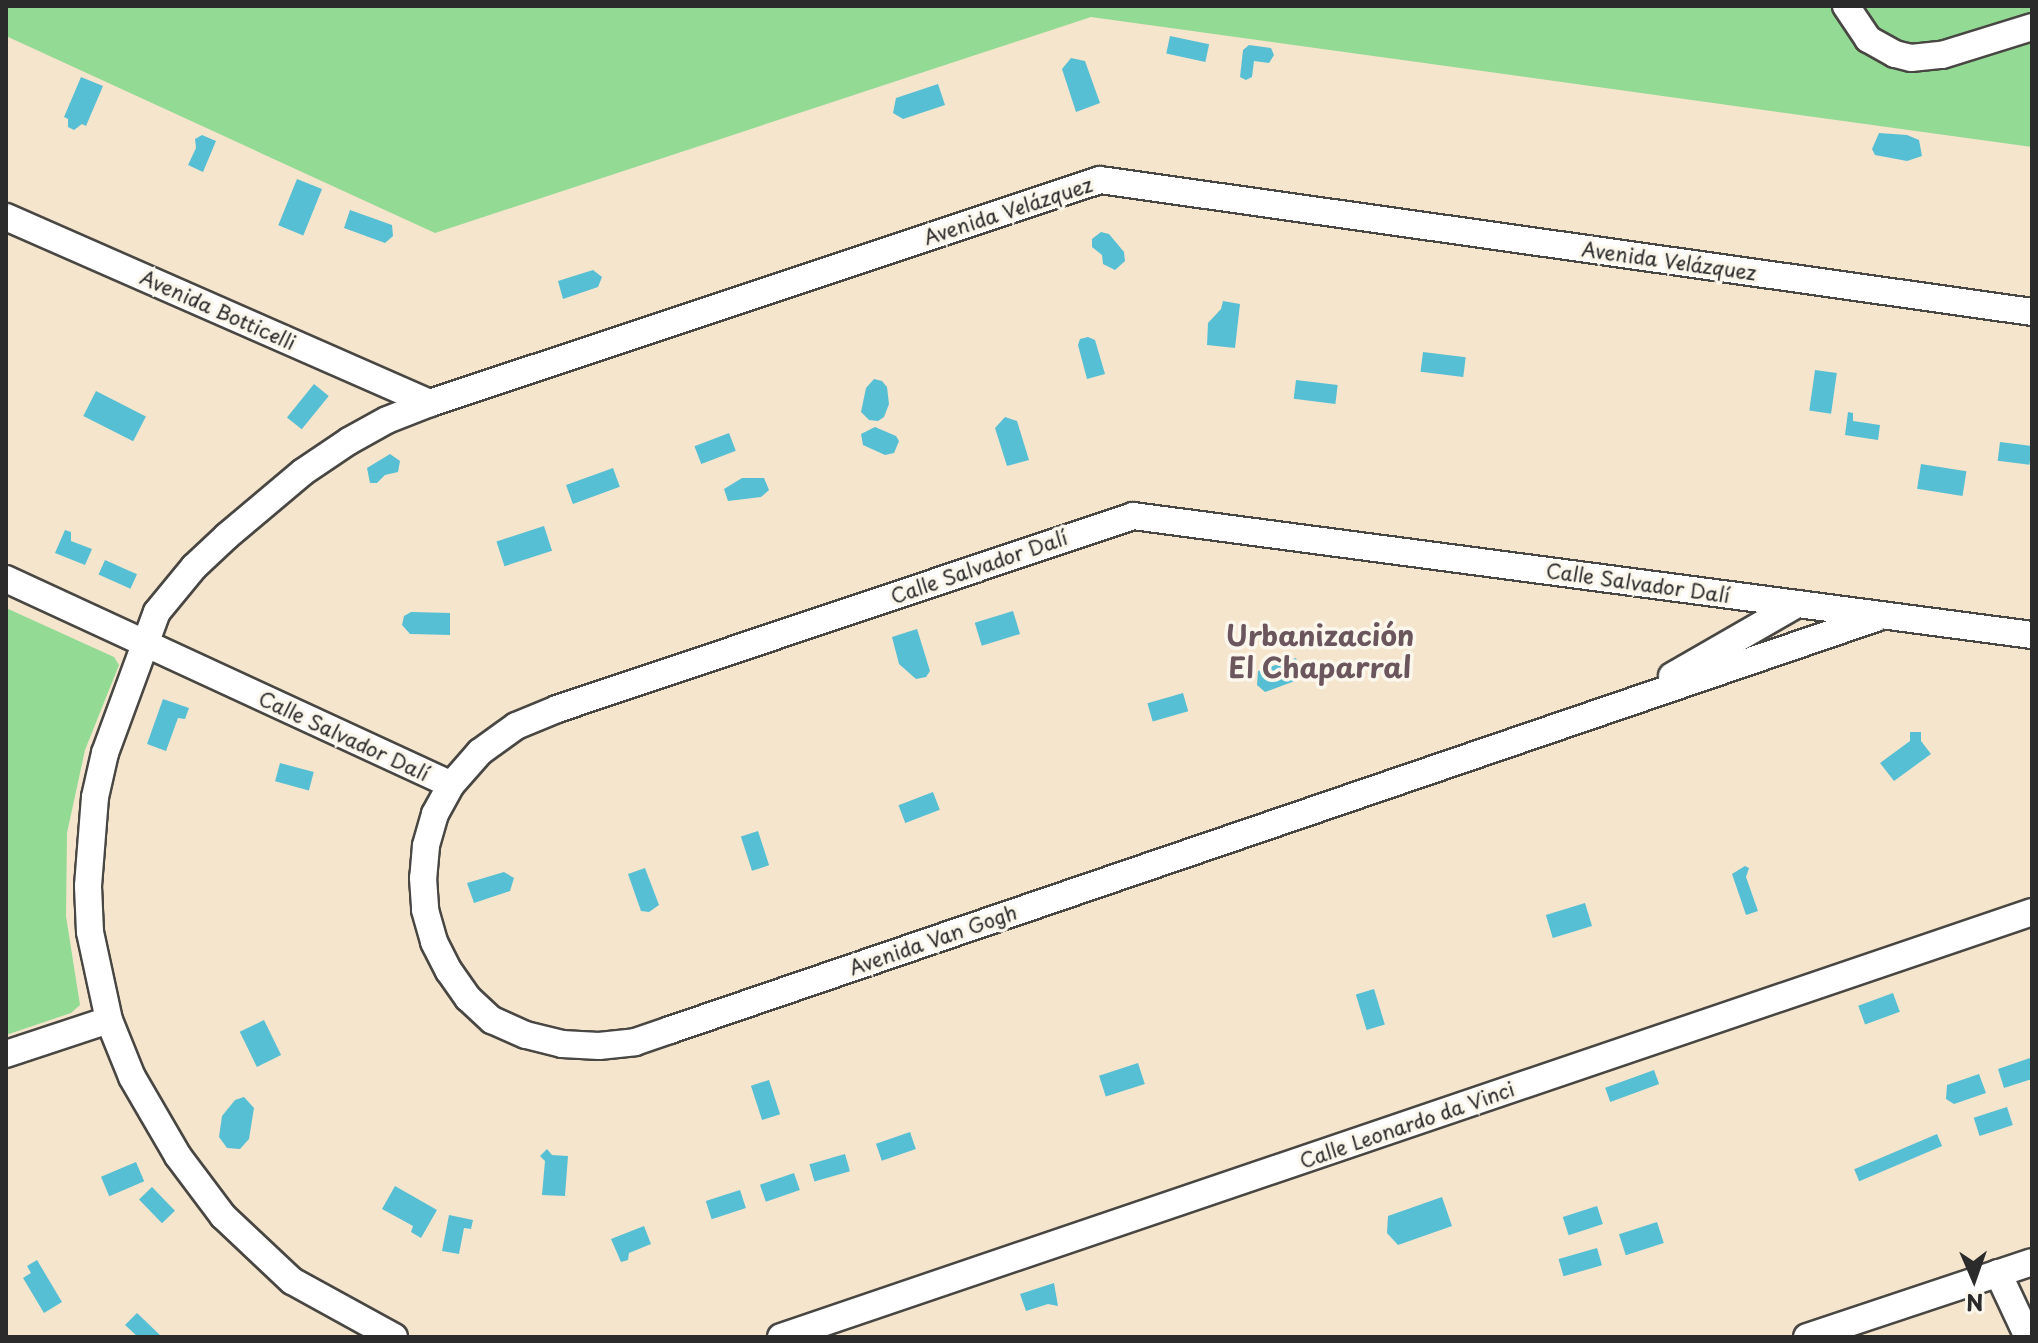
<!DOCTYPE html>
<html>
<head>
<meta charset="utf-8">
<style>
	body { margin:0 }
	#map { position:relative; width:2038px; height:1343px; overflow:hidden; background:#f5e5cd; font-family:"Playpen Sans",sans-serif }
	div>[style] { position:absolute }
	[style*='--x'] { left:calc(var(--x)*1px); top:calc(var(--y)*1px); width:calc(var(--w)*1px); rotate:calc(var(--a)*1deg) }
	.green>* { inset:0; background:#93da94 }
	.water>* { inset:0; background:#57bfd4; transform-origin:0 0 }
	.roads { filter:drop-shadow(2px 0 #494743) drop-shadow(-2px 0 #494743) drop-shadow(0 2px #494743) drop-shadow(0 -2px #494743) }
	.street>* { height:26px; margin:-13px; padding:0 13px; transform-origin:13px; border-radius:13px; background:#fff }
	span { translate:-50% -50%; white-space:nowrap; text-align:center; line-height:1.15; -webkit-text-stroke:7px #fbf7ec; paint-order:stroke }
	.street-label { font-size:20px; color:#2b2b2b }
	.district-label { font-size:28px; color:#6c565e; font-weight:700 }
	.frame { position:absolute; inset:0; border:8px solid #2b2b2b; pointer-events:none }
	.north { position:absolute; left:1934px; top:1239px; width:80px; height:80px; -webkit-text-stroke:6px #fbf7ec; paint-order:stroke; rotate:178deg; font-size:22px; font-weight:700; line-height:32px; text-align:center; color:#2b2b2b }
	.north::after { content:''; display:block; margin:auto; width:28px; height:36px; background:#2b2b2b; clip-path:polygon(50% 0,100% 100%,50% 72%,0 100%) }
</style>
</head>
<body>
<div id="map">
	<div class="green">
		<div style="clip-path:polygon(6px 6px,2032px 6px,2032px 147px,1091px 17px,435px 233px,6px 36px)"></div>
		<div style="clip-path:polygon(6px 608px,114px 657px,119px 665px,85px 750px,67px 833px,66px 916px,80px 1005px,71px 1013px,6px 1035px)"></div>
	</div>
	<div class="water">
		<div style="left:1170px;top:36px;width:40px;height:18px;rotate:12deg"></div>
		<div style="clip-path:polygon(1249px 45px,1271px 48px,1274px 55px,1269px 63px,1254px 61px,1252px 77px,1246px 80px,1240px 77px,1243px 50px)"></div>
		<div style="clip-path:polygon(1071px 58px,1085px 61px,1100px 103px,1076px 112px,1062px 69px)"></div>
		<div style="clip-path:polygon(81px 77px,103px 86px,86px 126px,82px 124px,74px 130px,68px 127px,68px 119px,64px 117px)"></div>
		<div style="clip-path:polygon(938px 84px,945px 105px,903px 119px,893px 113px,896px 98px)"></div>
		<div style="clip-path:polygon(1879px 133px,1907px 135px,1919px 140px,1922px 156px,1907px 161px,1875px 155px,1872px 149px)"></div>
		<div style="clip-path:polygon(202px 135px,216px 141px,203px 172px,188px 165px,196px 148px,195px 139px)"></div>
		<div style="left:297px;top:179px;width:27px;height:50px;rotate:22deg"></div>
		<div style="clip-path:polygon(350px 210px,392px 225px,393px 236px,385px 243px,344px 228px)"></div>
		<div style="clip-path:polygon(1101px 232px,1109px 234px,1124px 252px,1125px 261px,1115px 270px,1103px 264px,1102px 255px,1092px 247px,1092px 239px)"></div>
		<div style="clip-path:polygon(593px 270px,602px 277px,598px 287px,563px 299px,558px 281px)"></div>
		<div style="clip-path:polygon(1223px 301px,1240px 304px,1235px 348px,1207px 345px,1208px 323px,1221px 309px)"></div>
		<div style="clip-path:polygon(1088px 337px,1095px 340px,1105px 374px,1087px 379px,1078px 345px,1080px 339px)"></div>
		<div style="left:1423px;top:352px;width:43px;height:20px;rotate:7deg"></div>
		<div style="left:1815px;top:370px;width:22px;height:41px;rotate:8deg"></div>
		<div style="clip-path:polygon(874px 379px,882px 381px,887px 387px,889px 404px,884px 417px,878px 421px,869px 420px,861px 412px,866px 388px)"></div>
		<div style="left:1296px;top:380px;width:42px;height:19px;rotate:7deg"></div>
		<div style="left:314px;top:384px;width:19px;height:43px;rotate:39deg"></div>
		<div style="left:96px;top:391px;width:56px;height:28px;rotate:27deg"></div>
		<div style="clip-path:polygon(1848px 412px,1853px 413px,1853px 421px,1880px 425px,1878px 440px,1845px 435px)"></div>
		<div style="clip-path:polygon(1005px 417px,1017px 421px,1029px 460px,1007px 466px,995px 428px)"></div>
		<div style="clip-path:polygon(875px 427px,896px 436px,899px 441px,894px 453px,885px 455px,863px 445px,861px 434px)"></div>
		<div style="left:729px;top:433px;width:19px;height:37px;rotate:69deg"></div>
		<div style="left:2000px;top:442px;width:32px;height:19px;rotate:7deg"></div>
		<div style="clip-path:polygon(390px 454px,400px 461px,398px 472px,385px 475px,377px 483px,370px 483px,367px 468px)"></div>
		<div style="left:1921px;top:464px;width:46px;height:25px;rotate:9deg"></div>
		<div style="left:613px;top:468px;width:20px;height:50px;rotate:70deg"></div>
		<div style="clip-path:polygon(742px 478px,764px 478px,769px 490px,761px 497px,728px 501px,724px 489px)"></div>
		<div style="left:544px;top:526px;width:26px;height:50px;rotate:72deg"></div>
		<div style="clip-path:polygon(65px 530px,71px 532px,71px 541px,92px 549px,85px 565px,55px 553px)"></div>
		<div style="left:105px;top:560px;width:35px;height:16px;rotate:24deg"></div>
		<div style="left:1013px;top:611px;width:24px;height:40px;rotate:73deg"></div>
		<div style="clip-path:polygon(411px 612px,450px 613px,450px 635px,410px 634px,402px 625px,404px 616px)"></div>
		<div style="clip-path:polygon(917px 629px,930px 671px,926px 677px,916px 679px,899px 664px,892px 637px)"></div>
		<div style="clip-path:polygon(1296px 658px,1303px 678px,1265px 692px,1257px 685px,1258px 671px)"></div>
		<div style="left:1183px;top:693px;width:19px;height:37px;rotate:74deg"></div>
		<div style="clip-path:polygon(163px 699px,189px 708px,185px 719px,178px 718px,166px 751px,147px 744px)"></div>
		<div style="clip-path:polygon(1910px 732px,1921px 732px,1921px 741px,1931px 754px,1894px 781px,1880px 763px,1910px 741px)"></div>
		<div style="left:280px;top:763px;width:35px;height:19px;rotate:15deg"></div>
		<div style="left:933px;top:792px;width:19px;height:37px;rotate:69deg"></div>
		<div style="left:758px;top:831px;width:36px;height:18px;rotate:72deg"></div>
		<div style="clip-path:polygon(1745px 866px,1749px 868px,1746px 877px,1758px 911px,1746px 915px,1732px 874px)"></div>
		<div style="clip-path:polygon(645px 868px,659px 905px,649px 912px,641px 911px,628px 874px)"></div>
		<div style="clip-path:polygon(504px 872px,514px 878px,510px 891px,474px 903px,467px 883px)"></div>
		<div style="left:1585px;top:903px;width:24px;height:41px;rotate:73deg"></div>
		<div style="left:1374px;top:989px;width:37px;height:19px;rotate:73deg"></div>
		<div style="left:1893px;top:993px;width:20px;height:37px;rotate:70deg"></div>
		<div style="left:264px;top:1020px;width:39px;height:27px;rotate:64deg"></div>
		<div style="clip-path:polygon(2030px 1058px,2032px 1079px,2004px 1088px,1998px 1069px)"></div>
		<div style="left:1138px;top:1063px;width:22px;height:41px;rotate:72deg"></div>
		<div style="left:1654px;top:1070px;width:15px;height:52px;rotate:70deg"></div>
		<div style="clip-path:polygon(1979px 1074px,1986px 1093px,1954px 1104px,1946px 1099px,1947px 1085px)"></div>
		<div style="left:769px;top:1080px;width:36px;height:19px;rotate:72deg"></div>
		<div style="clip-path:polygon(244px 1097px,254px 1108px,249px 1139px,240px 1149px,227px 1148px,219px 1137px,222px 1116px,235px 1100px)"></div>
		<div style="left:2007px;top:1107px;width:19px;height:35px;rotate:72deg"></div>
		<div style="left:910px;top:1132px;width:18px;height:36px;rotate:71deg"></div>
		<div style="left:1937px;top:1134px;width:13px;height:90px;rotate:67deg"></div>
		<div style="clip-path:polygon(547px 1149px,552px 1155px,568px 1156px,565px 1196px,542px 1195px,545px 1161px,540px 1156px)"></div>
		<div style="left:845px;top:1154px;width:18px;height:37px;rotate:74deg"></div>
		<div style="left:136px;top:1162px;width:21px;height:38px;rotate:67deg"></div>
		<div style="left:794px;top:1173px;width:18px;height:36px;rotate:71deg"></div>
		<div style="clip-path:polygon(395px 1186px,437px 1210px,421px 1238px,411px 1232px,413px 1226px,382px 1209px)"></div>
		<div style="left:152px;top:1187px;width:33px;height:18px;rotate:46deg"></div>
		<div style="left:740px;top:1190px;width:19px;height:36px;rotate:72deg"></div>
		<div style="clip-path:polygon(1442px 1197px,1452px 1226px,1398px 1245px,1387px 1233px,1388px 1216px)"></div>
		<div style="left:1597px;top:1206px;width:19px;height:36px;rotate:72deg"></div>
		<div style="clip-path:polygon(449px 1215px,473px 1220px,471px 1229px,464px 1228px,459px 1254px,442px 1251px)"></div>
		<div style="left:1657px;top:1222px;width:22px;height:40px;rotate:72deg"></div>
		<div style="clip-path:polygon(644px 1226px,651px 1244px,629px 1253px,628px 1260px,621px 1262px,611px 1239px)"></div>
		<div style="left:1597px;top:1248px;width:18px;height:40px;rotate:74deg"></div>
		<div style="clip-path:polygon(37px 1260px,62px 1302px,44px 1313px,23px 1278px,31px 1273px,27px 1266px)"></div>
		<div style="clip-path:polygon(1054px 1283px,1058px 1306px,1048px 1304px,1026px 1311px,1020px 1294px)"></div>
		<div style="clip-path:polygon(137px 1313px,161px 1336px,160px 1337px,138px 1337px,125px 1325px)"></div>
	</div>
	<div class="roads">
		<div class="street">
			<div style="--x:1846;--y:6;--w:40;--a:56"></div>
			<div style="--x:1868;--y:39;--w:31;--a:29"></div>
			<div style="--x:1895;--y:54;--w:16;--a:14"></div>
			<div style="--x:1911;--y:58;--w:31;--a:-6"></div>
			<div style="--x:1942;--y:55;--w:94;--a:-17.3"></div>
			<div style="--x:6;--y:217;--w:463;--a:23.7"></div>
			<div style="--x:6;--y:579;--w:490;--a:24.8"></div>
			<div style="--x:451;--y:785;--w:44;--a:-48.7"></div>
			<div style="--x:480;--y:752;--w:44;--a:-35.8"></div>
			<div style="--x:516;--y:726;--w:44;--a:-22.5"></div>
			<div style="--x:557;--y:709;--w:607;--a:-18.52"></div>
			<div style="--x:1133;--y:516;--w:907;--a:7.54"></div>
			<div style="--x:1672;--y:676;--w:144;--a:-29.9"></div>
			<div style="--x:451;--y:785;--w:33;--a:119"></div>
			<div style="--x:435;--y:814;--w:33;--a:106"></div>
			<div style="--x:426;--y:846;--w:32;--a:95"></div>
			<div style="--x:423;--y:878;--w:32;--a:86"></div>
			<div style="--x:425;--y:910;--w:33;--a:74"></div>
			<div style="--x:434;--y:942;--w:33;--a:63"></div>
			<div style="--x:449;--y:971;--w:33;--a:55"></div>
			<div style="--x:468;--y:998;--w:33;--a:43"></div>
			<div style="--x:492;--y:1020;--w:37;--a:24"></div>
			<div style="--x:526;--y:1035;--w:37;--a:14"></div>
			<div style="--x:562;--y:1044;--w:37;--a:3"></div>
			<div style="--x:599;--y:1046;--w:36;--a:-6"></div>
			<div style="--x:635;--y:1042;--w:37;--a:-19"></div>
			<div style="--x:670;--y:1030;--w:1274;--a:-18.86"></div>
			<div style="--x:6;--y:1054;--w:108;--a:-18.3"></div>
			<div style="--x:1998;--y:1273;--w:71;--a:64.9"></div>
			<div style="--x:394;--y:1337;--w:116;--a:-151.2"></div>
			<div style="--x:292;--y:1281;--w:95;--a:-136.7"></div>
			<div style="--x:223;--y:1216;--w:75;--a:-126.9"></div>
			<div style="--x:178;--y:1156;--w:91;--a:-120.2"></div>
			<div style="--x:132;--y:1077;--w:61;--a:-112"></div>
			<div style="--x:109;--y:1020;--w:90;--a:-102.2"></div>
			<div style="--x:90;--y:932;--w:46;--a:-92.5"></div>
			<div style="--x:88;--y:886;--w:89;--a:-85.5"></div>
			<div style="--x:95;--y:797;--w:45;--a:-77.2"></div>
			<div style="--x:105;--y:753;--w:150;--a:-69.8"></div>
			<div style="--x:157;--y:612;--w:58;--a:-50.6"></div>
			<div style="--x:194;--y:567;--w:45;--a:-43.2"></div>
			<div style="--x:227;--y:536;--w:99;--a:-40.1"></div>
			<div style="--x:303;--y:472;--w:55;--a:-34"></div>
			<div style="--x:349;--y:441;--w:43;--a:-28.9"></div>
			<div style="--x:387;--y:420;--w:46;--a:-21.6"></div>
			<div style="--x:430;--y:403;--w:706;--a:-18.41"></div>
			<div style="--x:1100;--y:180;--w:941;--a:8.06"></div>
			<div style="--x:781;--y:1337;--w:1321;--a:-18.76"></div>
			<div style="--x:1807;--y:1337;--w:237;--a:-18.4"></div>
		</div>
	</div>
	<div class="street-label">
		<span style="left:1008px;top:211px;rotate:-18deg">Avenida Velázquez</span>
		<span style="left:1669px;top:261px;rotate:8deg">Avenida Velázquez</span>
		<span style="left:218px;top:310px;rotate:24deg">Avenida Botticelli</span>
		<span style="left:979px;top:567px;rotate:-19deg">Calle Salvador Dalí</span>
		<span style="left:1638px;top:583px;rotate:8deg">Calle Salvador Dalí</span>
		<span style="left:344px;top:736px;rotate:25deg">Calle Salvador Dalí</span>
		<span style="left:933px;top:940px;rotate:-19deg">Avenida Van Gogh</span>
		<span style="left:1407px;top:1125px;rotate:-19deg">Calle Leonardo da Vinci</span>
	</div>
	<div class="district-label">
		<span style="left:1320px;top:651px">Urbanización<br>El Chaparral</span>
	</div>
	<div class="frame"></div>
	<div class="north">N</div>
</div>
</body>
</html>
